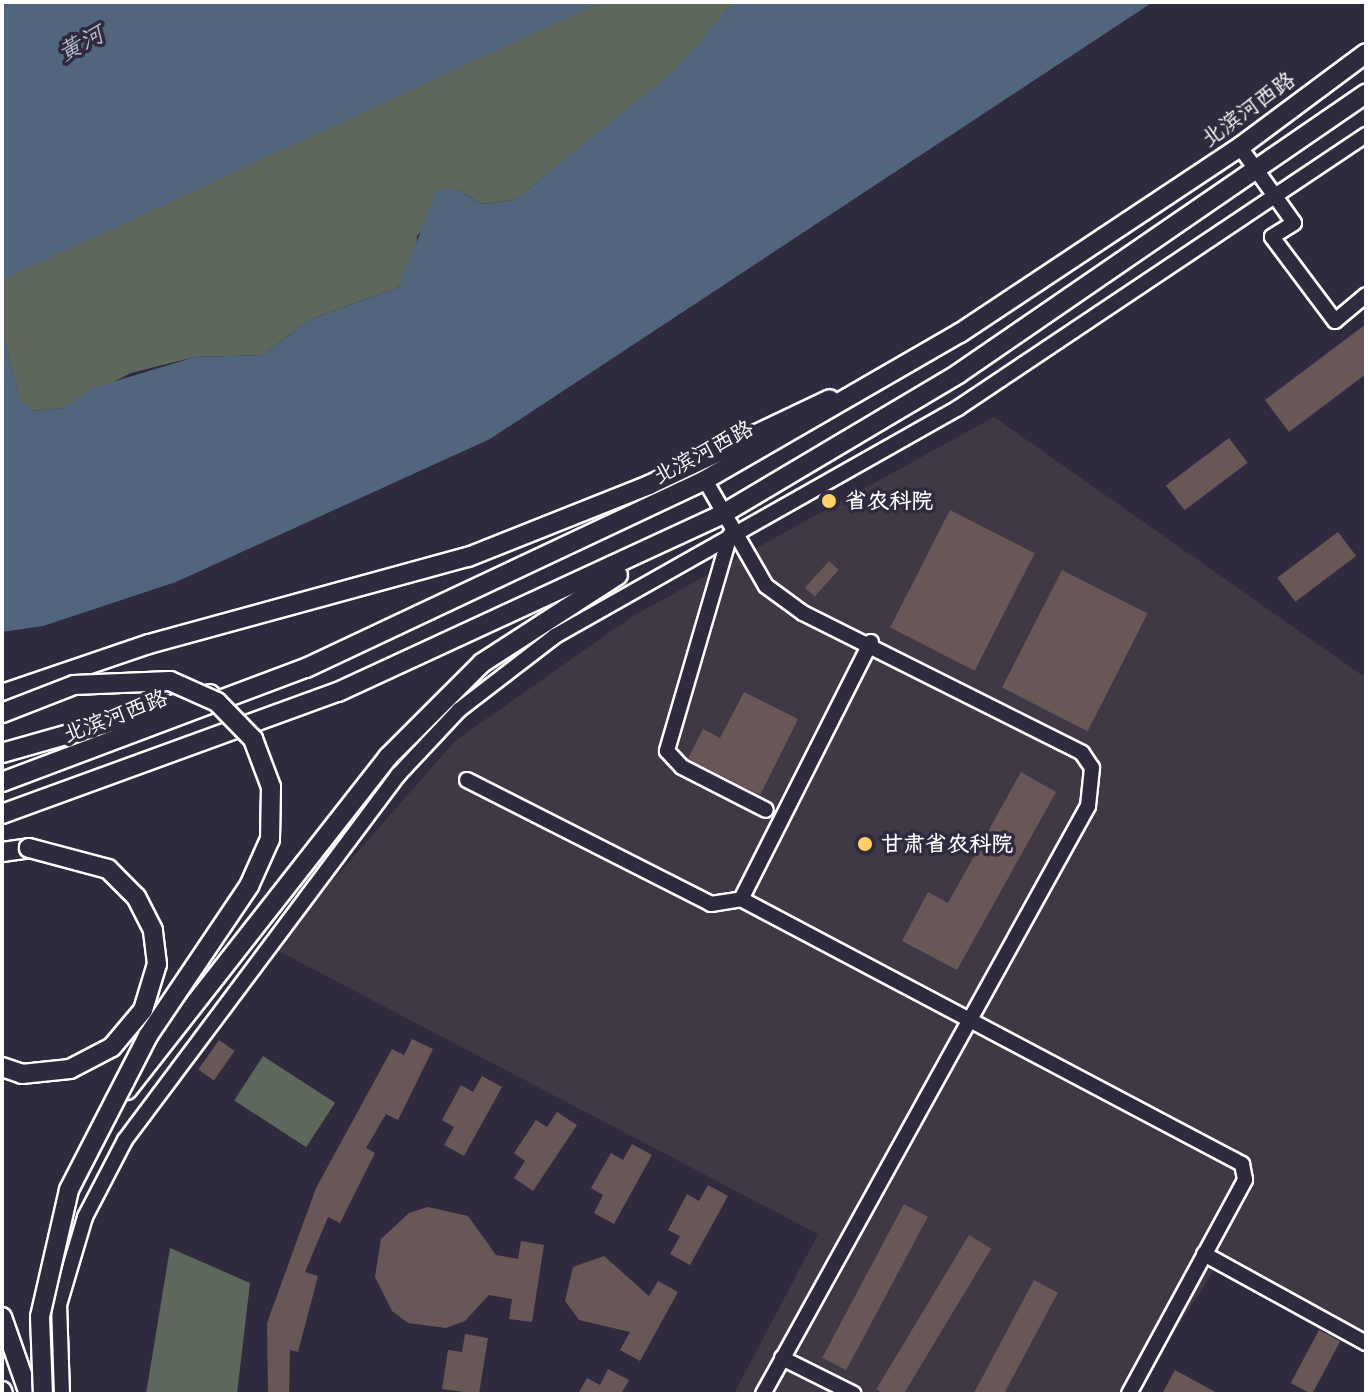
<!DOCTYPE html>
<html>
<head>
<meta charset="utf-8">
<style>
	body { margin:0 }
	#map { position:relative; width:1368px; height:1396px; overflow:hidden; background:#2f2a3d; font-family:"Shantell Sans","LXGW WenKai TC",sans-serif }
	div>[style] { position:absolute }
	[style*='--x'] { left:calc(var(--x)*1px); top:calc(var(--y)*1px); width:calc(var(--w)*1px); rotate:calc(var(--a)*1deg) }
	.built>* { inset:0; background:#403845 }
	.green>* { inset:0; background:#5d675b; transform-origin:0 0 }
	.water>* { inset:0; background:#51657c }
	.building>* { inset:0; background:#695757; transform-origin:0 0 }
	.roads { filter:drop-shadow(2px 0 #fff) drop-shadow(-2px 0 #fff) drop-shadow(0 2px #fff) drop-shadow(0 -2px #fff) }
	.minor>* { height:14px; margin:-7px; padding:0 7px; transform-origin:7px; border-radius:7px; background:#2f2a3d }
	.major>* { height:18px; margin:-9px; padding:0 9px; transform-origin:9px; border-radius:9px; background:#2f2a3d }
	.bridges { filter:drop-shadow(2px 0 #fff) drop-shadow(-2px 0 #fff) drop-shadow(0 2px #fff) drop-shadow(0 -2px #fff) }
	.major-bridge>* { height:18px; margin:-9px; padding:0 9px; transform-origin:9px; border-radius:9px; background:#2f2a3d }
	.dots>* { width:22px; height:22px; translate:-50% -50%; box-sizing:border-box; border:4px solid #2f2a3d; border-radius:50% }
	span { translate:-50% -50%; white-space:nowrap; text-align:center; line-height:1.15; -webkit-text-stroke:7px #2f2a3d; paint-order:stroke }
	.street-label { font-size:22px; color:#fff }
	.poi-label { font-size:22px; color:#fff; font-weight:700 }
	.left { translate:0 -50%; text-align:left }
	.water-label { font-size:24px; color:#b1bac4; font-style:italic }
	.frame { position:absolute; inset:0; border:4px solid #fff; pointer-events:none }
</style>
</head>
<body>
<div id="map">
	<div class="built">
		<div style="clip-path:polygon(994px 417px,1366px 678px,1366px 1333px,1223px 1256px,1135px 1394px,734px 1394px,818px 1234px,273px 948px,455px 741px,633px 616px)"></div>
	</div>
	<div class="green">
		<div style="clip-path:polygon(601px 2px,734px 2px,675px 71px,515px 200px,482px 204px,457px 190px,417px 236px,416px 257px,399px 287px,309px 320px,263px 355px,195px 357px,131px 373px,63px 408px,33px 411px,21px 403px,2px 332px,2px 280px,10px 272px)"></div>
		<div style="left:263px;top:1056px;width:86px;height:53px;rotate:33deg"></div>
		<div style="clip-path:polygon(170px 1248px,250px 1283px,237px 1394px,146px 1394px)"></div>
	</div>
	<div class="water">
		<div style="clip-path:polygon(2px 2px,601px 2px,2px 280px)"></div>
		<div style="clip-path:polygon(734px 2px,1153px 2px,490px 439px,176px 582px,43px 626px,2px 632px,2px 332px,21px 402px,33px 411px,63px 408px,93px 388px,195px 357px,263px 355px,309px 320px,399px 287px,437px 190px,457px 190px,482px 204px,515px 200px,674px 71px)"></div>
	</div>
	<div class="building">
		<div style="clip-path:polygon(1366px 324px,1366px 374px,1289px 432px,1265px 400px)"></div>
		<div style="left:1229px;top:438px;width:31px;height:79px;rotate:53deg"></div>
		<div style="left:950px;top:510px;width:95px;height:132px;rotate:27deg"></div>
		<div style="left:1338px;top:532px;width:30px;height:76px;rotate:53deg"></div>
		<div style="left:829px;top:561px;width:13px;height:36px;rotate:42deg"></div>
		<div style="left:1062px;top:570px;width:96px;height:132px;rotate:27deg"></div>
		<div style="clip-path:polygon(744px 692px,798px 719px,760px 795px,688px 759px,703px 729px,720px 738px)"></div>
		<div style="clip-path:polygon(1021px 772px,1056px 792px,957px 970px,902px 941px,928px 892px,948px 903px)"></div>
		<div style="clip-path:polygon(412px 1039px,433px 1049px,398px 1120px,386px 1114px,366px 1148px,375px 1153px,340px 1223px,328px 1217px,305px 1272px,318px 1276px,298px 1352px,290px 1350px,289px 1394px,268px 1394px,267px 1323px,316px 1188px,392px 1049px,404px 1055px)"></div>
		<div style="left:219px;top:1040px;width:19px;height:36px;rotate:35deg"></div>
		<div style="clip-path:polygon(482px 1076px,502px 1087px,464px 1156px,444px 1145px,454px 1127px,442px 1120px,461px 1085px,473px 1092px)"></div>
		<div style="clip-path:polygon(557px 1112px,577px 1125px,533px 1191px,514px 1178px,525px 1161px,514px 1153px,536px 1120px,547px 1127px)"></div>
		<div style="clip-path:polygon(632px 1144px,652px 1155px,614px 1224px,594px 1213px,603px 1195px,591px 1188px,611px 1153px,623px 1160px)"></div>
		<div style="clip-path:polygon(708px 1185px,728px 1196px,690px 1265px,670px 1254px,680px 1236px,668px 1230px,687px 1194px,699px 1201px)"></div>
		<div style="left:904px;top:1204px;width:27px;height:174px;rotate:28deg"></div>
		<div style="clip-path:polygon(428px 1207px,468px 1216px,496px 1255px,518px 1259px,521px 1241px,544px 1245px,532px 1322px,509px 1319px,512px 1299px,489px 1295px,465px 1321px,446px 1328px,408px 1323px,392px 1311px,375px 1277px,381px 1239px,409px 1213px)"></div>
		<div style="left:969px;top:1235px;width:26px;height:180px;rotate:31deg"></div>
		<div style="clip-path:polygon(604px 1256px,649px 1296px,658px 1281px,678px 1292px,640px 1361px,620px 1350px,630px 1332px,579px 1320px,565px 1301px,573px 1267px)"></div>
		<div style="left:1034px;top:1280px;width:27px;height:129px;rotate:28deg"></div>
		<div style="left:1319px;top:1330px;width:24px;height:60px;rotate:28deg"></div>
		<div style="clip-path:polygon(465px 1334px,488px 1338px,479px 1394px,442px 1389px,448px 1350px,462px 1352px)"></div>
		<div style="clip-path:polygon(608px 1369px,629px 1380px,621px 1394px,578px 1394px,587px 1378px,600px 1385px)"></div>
		<div style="clip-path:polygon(1175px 1370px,1219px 1394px,1162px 1394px)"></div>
	</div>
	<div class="roads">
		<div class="minor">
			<div style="--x:1240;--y:147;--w:93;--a:54.6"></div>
			<div style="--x:1294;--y:223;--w:26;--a:148"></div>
			<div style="--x:1272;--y:237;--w:105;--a:53.1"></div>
			<div style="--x:1335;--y:321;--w:40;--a:-40"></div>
			<div style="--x:705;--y:480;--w:122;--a:60.1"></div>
			<div style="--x:766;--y:586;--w:46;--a:36.1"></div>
			<div style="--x:803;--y:613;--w:312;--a:26.6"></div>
			<div style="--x:1082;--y:753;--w:18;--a:56"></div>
			<div style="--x:1092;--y:768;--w:38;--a:96"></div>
			<div style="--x:1088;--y:806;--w:672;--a:118.93"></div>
			<div style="--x:730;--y:535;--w:225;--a:106.3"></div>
			<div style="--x:667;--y:751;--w:22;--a:47"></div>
			<div style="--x:682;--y:767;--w:94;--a:27.1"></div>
			<div style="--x:871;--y:642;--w:288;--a:116.8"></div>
			<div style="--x:741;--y:899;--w:567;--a:27.88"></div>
			<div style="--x:1242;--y:1164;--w:16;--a:79"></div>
			<div style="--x:1245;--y:1180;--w:243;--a:118.5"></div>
			<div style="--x:467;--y:780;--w:274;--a:26.9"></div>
			<div style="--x:711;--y:904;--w:30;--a:-9"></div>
			<div style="--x:1204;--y:1254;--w:185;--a:28.8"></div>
			<div style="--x:782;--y:1358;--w:80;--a:26.6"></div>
			<div style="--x:62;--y:1394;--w:89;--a:-91.9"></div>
			<div style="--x:59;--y:1305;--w:92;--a:-73.5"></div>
			<div style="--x:85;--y:1217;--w:87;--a:-62.5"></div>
			<div style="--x:125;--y:1140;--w:456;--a:-53.2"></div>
			<div style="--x:398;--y:775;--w:89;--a:-46.8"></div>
			<div style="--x:459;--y:710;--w:121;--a:-37.6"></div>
			<div style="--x:555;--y:636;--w:463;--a:-29.5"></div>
			<div style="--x:958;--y:408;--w:491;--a:-33.8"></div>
		</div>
		<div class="major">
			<div style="--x:2;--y:694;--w:155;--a:-18.8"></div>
			<div style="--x:149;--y:644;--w:331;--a:-15.3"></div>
			<div style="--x:468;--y:557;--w:195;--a:-21.7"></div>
			<div style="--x:649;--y:485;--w:200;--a:-25.4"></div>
			<div style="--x:2;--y:753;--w:216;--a:-15.8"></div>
			<div style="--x:2;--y:782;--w:325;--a:-20.6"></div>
			<div style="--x:306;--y:668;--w:441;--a:-25.2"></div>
			<div style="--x:705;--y:480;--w:294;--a:-30"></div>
			<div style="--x:960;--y:333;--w:336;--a:-33.6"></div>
			<div style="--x:1240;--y:147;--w:157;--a:-36.7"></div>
			<div style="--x:2;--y:814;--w:357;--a:-20"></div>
			<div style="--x:338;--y:692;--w:422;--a:-24.8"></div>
			<div style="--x:721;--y:515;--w:276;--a:-30.7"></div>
			<div style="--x:958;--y:374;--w:495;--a:-34.5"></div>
			<div style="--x:2;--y:852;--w:27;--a:-8"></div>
			<div style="--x:127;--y:1090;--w:423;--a:-51.9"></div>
			<div style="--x:388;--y:757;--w:133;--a:-45"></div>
			<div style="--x:482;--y:663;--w:162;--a:-32.9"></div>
			<div style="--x:2;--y:1317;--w:82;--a:70.7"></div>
			<div style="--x:2;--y:1391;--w:3;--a:72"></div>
		</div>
	</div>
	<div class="bridges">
		<div class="major-bridge">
			<div style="--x:2;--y:713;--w:77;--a:-21.3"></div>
			<div style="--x:74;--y:685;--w:96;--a:-2.4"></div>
			<div style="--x:170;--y:681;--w:51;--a:24.1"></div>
			<div style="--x:217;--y:702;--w:52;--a:45.8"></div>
			<div style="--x:253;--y:739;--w:51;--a:69.4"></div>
			<div style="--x:271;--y:787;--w:52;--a:91.1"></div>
			<div style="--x:270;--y:839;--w:51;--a:114.1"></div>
			<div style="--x:249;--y:886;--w:181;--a:124"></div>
			<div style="--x:148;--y:1036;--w:173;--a:117.2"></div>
			<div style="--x:69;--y:1190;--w:130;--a:102.9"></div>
			<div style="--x:40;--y:1317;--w:77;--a:87.8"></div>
			<div style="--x:2;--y:1067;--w:21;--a:19"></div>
			<div style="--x:22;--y:1074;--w:48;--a:-5.9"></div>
			<div style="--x:70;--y:1069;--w:47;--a:-27.6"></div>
			<div style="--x:112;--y:1047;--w:48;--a:-50"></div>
			<div style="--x:143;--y:1010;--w:48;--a:-73.1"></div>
			<div style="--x:157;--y:964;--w:34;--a:-97"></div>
			<div style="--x:153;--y:930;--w:37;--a:-117"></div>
			<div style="--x:136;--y:897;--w:40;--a:-135"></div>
			<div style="--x:108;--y:869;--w:82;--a:-165.1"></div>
		</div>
	</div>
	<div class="dots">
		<div style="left:829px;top:501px;background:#ffd166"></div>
		<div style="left:865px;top:844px;background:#ffd166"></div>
	</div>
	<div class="street-label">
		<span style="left:1248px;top:109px;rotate:-36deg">北滨河西路</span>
		<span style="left:703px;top:452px;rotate:-28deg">北滨河西路</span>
		<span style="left:115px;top:716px;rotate:-21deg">北滨河西路</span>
	</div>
	<div class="poi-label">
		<span class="left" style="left:845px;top:501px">省农科院</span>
		<span class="left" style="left:881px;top:844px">甘肃省农科院</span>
	</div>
	<div class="water-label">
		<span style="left:81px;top:44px;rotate:-28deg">黄河</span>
	</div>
	<div class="frame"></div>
</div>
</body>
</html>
